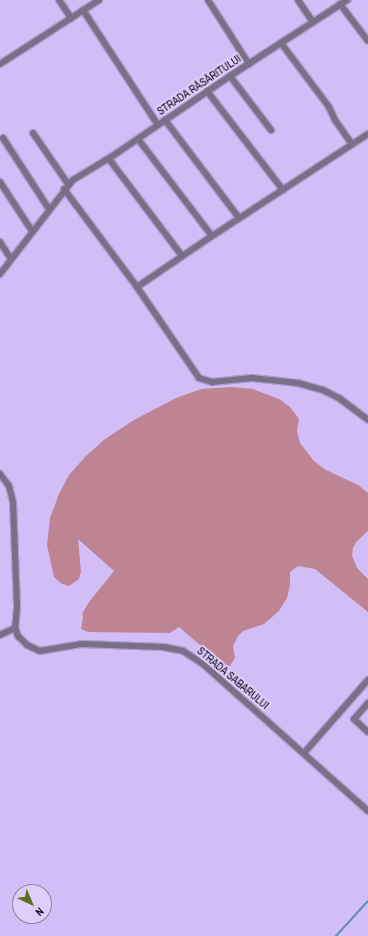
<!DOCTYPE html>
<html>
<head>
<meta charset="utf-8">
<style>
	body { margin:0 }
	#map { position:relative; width:368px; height:936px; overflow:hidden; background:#d3bdf6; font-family:"Archivo Narrow",sans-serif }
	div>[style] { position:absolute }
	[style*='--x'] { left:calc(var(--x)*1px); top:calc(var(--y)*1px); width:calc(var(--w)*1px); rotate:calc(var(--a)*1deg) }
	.green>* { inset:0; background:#bf8493 }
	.stream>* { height:2px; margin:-1px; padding:0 1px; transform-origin:1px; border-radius:1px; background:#5792be }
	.roads { filter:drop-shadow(1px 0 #b09ccf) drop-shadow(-1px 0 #b09ccf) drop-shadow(0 1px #b09ccf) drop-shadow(0 -1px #b09ccf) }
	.minor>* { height:6px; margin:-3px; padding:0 3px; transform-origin:3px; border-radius:3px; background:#796f89 }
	span { translate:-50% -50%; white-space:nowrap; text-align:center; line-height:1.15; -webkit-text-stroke:4px #decdf8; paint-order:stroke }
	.street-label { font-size:11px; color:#11061e }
	.north { position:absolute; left:12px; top:884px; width:40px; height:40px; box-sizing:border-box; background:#decdf8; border:1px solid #8c7da1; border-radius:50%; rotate:136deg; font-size:11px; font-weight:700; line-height:16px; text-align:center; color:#11061e }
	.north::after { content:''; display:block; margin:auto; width:14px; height:18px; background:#5b6f1f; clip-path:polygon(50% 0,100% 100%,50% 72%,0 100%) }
</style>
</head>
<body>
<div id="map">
	<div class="green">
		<div style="clip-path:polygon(232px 387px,253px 389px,279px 399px,290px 407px,299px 419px,297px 431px,300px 443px,314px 461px,326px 470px,358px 485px,368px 493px,368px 531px,356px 542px,353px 548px,352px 555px,357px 568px,368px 579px,368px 612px,315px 569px,298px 566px,290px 572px,290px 585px,287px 598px,279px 611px,264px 624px,243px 631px,238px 636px,233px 646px,235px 658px,230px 666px,223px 665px,179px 627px,170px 633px,88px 632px,81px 629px,83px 617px,82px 614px,89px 602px,114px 571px,78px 539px,81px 572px,79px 579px,69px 586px,62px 584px,54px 577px,47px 545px,50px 518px,59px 494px,69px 475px,85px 457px,105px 439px,134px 420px,176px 398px,201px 389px)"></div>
	</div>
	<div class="stream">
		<div style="--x:336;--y:936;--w:47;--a:-47.6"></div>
	</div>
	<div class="roads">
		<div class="minor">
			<div style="--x:59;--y:0;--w:22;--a:56"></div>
			<div style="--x:208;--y:0;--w:76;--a:57.4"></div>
			<div style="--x:298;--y:0;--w:27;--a:56"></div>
			<div style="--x:340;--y:4;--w:46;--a:52.9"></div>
			<div style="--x:83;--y:10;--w:137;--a:56.9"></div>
			<div style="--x:281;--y:43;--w:80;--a:53.1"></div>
			<div style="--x:329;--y:107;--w:14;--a:65"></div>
			<div style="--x:335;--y:120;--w:29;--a:55"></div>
			<div style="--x:0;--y:64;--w:118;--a:-32.9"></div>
			<div style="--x:230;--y:76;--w:68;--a:52.8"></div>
			<div style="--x:207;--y:91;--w:125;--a:52.5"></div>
			<div style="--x:165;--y:120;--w:123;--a:52.9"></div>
			<div style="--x:33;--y:133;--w:62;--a:55.5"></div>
			<div style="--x:3;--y:138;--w:85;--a:57.1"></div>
			<div style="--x:138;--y:139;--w:122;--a:52.7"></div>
			<div style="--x:109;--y:159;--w:121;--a:53"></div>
			<div style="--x:0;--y:182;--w:59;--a:56.9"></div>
			<div style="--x:64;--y:189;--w:122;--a:53.3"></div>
			<div style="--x:137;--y:287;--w:110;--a:55.7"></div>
			<div style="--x:199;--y:378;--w:14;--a:17"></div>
			<div style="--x:212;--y:382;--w:40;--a:-5.7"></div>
			<div style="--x:252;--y:378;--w:46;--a:6.2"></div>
			<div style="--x:298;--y:383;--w:26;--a:16"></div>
			<div style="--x:323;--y:390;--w:18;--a:27"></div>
			<div style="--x:339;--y:398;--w:36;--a:37"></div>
			<div style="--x:0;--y:242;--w:20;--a:57"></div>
			<div style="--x:0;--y:274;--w:119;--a:-52.2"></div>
			<div style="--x:73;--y:180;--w:48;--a:-31.4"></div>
			<div style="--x:114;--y:155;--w:140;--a:-34.3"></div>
			<div style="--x:230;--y:76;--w:140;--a:-33"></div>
			<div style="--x:137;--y:287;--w:91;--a:-34.2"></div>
			<div style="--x:212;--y:236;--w:186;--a:-33.2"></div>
			<div style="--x:0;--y:474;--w:15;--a:53"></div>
			<div style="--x:9;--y:486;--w:16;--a:76"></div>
			<div style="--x:13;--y:502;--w:105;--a:87.8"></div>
			<div style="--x:17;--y:607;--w:21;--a:95"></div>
			<div style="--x:15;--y:628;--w:9;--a:69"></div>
			<div style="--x:18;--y:636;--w:13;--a:45"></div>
			<div style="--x:27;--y:645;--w:14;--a:25"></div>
			<div style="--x:40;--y:651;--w:43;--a:-9.5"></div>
			<div style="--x:82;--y:644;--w:81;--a:2.1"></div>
			<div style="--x:163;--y:647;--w:20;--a:11"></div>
			<div style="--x:183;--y:651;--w:24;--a:33"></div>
			<div style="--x:203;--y:664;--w:221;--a:41.7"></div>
			<div style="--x:0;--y:635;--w:17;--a:-25"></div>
			<div style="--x:368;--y:703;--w:21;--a:131"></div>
			<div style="--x:354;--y:719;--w:19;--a:43"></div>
			<div style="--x:304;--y:753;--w:97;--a:-48.8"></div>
		</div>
	</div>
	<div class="street-label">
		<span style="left:199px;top:85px;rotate:-34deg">STRADA RĂSĂRITULUI</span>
		<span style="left:233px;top:678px;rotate:40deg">STRADA SABARULUI</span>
	</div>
	<div class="north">N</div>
</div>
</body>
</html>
